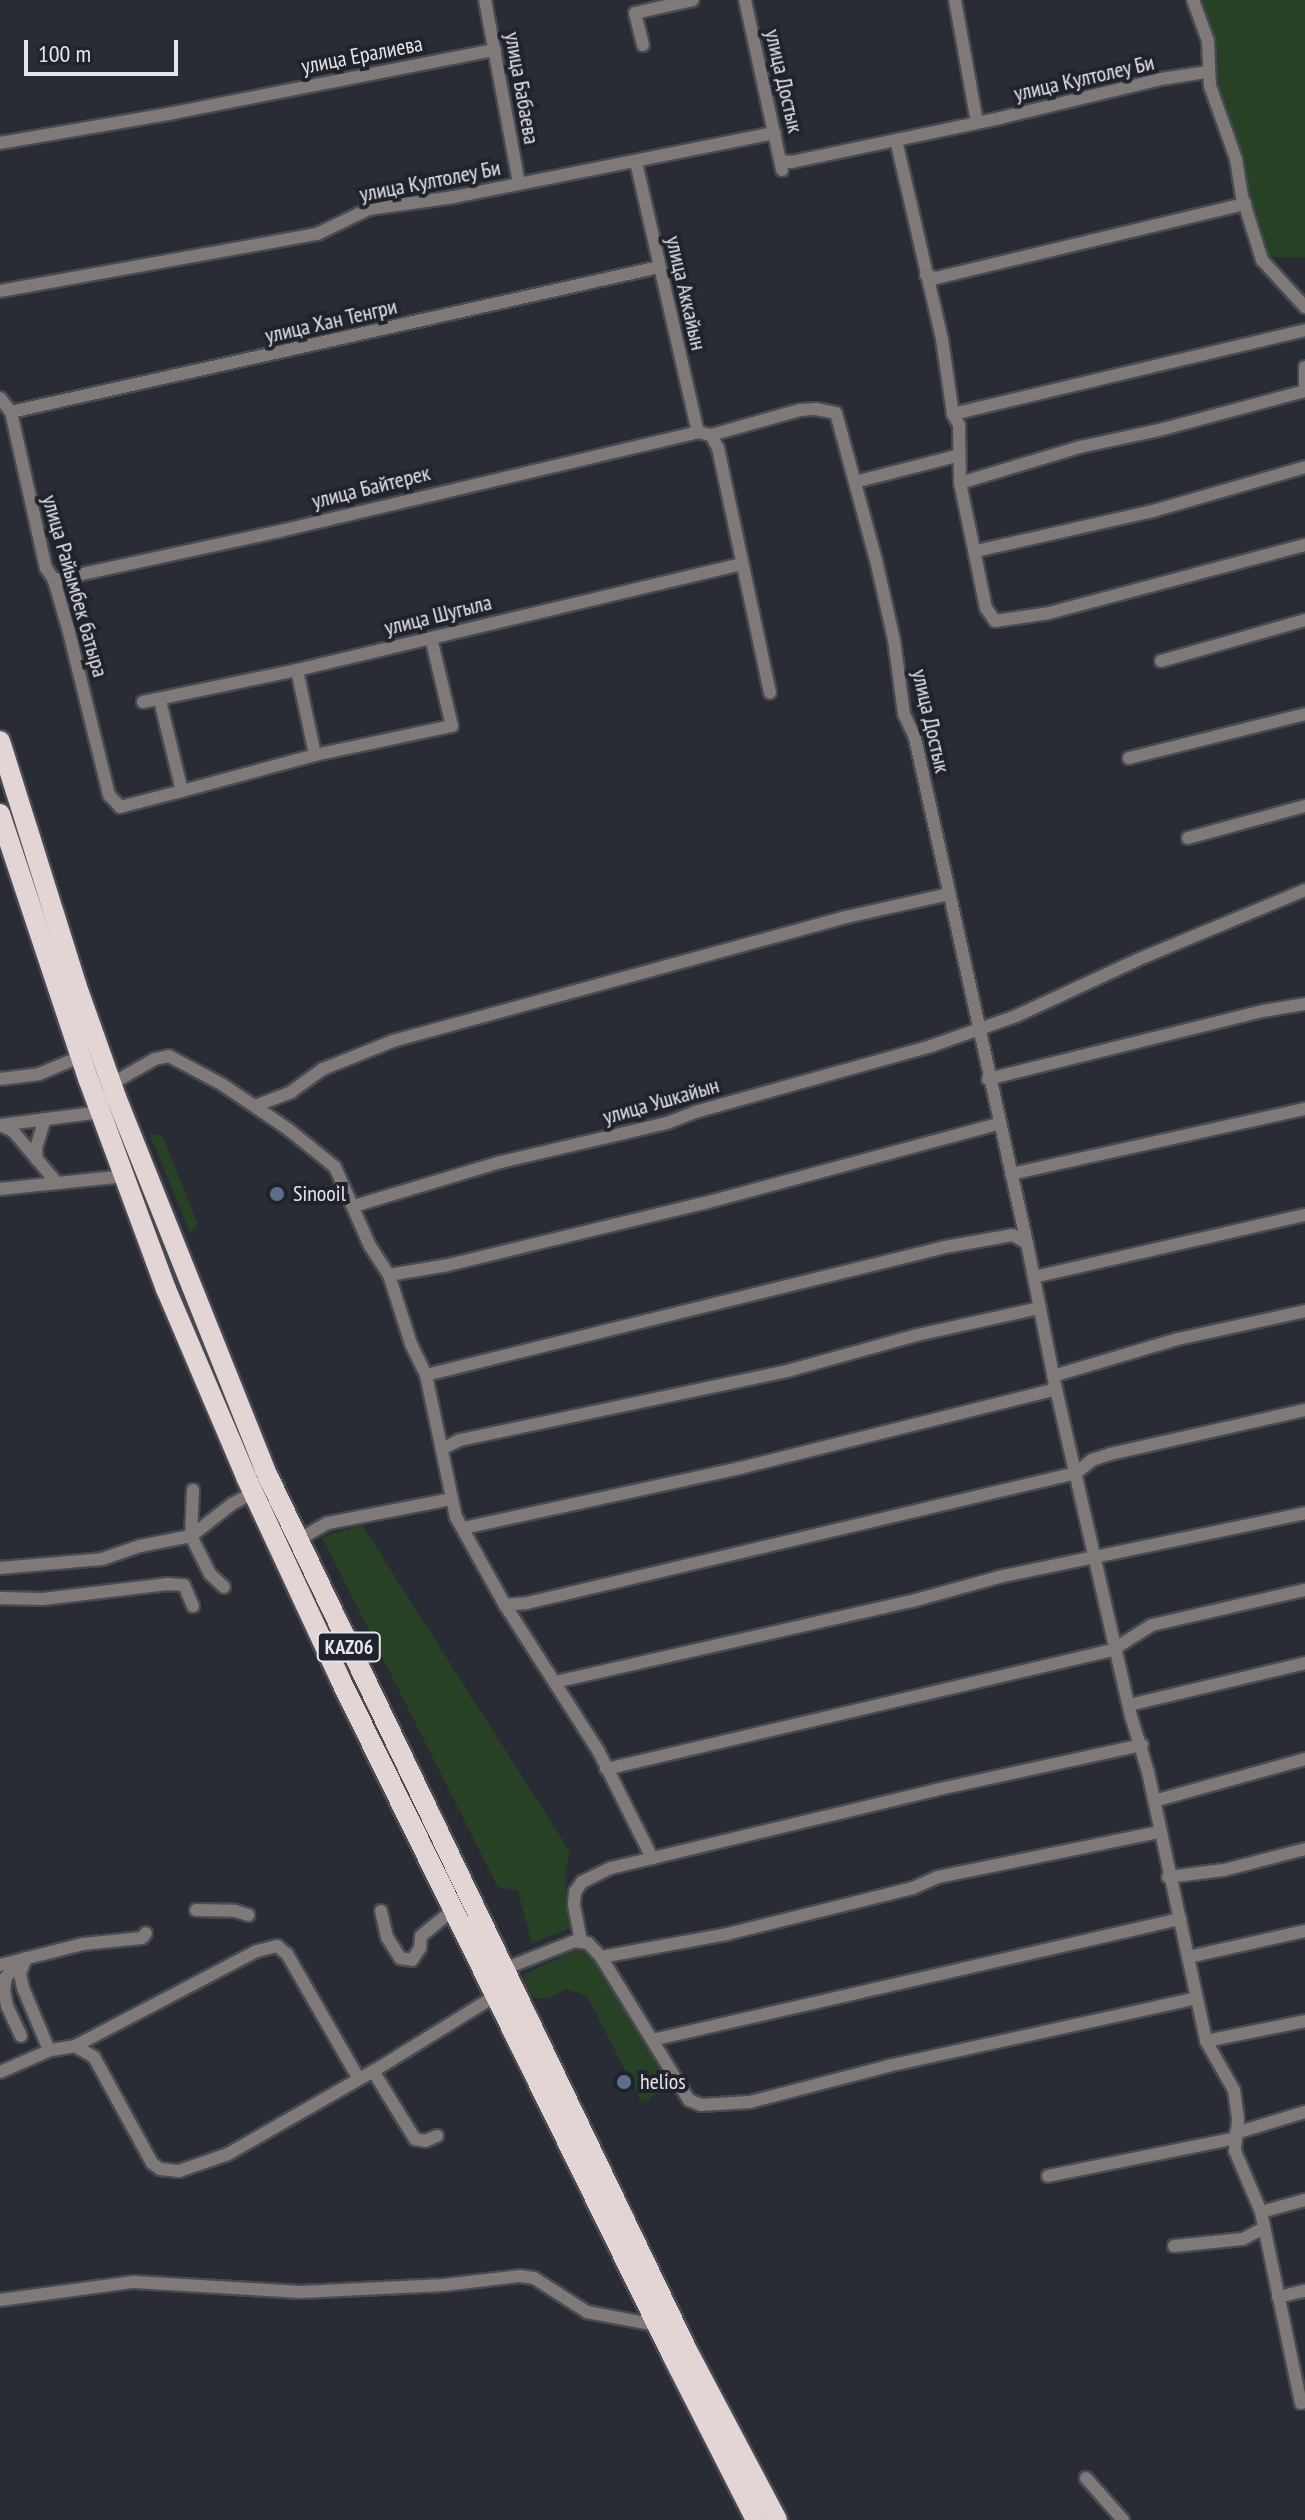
<!DOCTYPE html>
<html>
<head>
<meta charset="utf-8">
<style>
	body { margin:0 }
	#map { position:relative; width:1305px; height:2520px; overflow:hidden; background:#2a2c35; font-family:"PT Sans Narrow",sans-serif }
	div>[style] { position:absolute }
	[style*='--x'] { left:calc(var(--x)*1px); top:calc(var(--y)*1px); width:calc(var(--w)*1px); rotate:calc(var(--a)*1deg) }
	.green>* { inset:0; background:#264124 }
	.roads { filter:drop-shadow(2px 0 #484a52) drop-shadow(-2px 0 #484a52) drop-shadow(0 2px #484a52) drop-shadow(0 -2px #484a52) }
	.minor>* { height:12px; margin:-6px; padding:0 6px; transform-origin:6px; border-radius:6px; background:#7f7978 }
	.trunk>* { height:20px; margin:-10px; padding:0 10px; transform-origin:10px; border-radius:10px; background:#e2d5d3 }
	.dots>* { width:22px; height:22px; translate:-50% -50%; box-sizing:border-box; border:4px solid #20232b; border-radius:50% }
	span { translate:-50% -50%; white-space:nowrap; text-align:center; line-height:1.15; -webkit-text-stroke:8px #20232b; paint-order:stroke }
	.shield-label span { padding:2px 6px; background:#20232b; border:2px solid; border-radius:6px; -webkit-text-stroke-width:0 }
	.shield-label { font-size:20px; color:#e4e6ec; font-weight:700 }
	.street-label { font-size:22px; color:#e4e6ec }
	.poi-label { font-size:22px; color:#e4e6ec }
	.left { translate:0 -50%; text-align:left }
	.scale { position:absolute; left:24px; top:40px; width:154px; height:36px; box-sizing:border-box; border:4px solid #e4e6ec; border-top:0; padding-left:10px; font-size:24px; line-height:28px; white-space:nowrap; color:#e4e6ec; -webkit-text-stroke:6px #20232b; paint-order:stroke }
</style>
</head>
<body>
<div id="map">
	<div class="green">
		<div style="clip-path:polygon(1196px 0,1305px 0,1305px 257px,1265px 257px,1210px 77px,1215px 58px,1210px 31px)"></div>
		<div style="clip-path:polygon(150px 1135px,162px 1135px,198px 1224px,190px 1232px)"></div>
		<div style="clip-path:polygon(126px 1149px,502px 1977px,495px 1981px,374px 1729px,207px 1364px)"></div>
		<div style="clip-path:polygon(362px 1525px,570px 1852px,565px 1872px,570px 1928px,532px 1943px,518px 1891px,498px 1887px,322px 1537px)"></div>
		<div style="clip-path:polygon(577px 1949px,595px 1956px,671px 2084px,642px 2103px,587px 1996px,566px 1989px,548px 1998px,534px 1998px,526px 1985px,523px 1975px)"></div>
	</div>
	<div class="roads">
		<div class="minor">
			<div style="--x:485;--y:0;--w:187;--a:79.5"></div>
			<div style="--x:745;--y:0;--w:174;--a:77.7"></div>
			<div style="--x:955;--y:0;--w:124;--a:79.8"></div>
			<div style="--x:1193;--y:0;--w:44;--a:69.9"></div>
			<div style="--x:1208;--y:41;--w:45;--a:87.5"></div>
			<div style="--x:1210;--y:86;--w:77;--a:70.4"></div>
			<div style="--x:1236;--y:159;--w:37;--a:81"></div>
			<div style="--x:1242;--y:196;--w:67;--a:72.6"></div>
			<div style="--x:1262;--y:260;--w:64;--a:47.5"></div>
			<div style="--x:643;--y:45;--w:33;--a:-104"></div>
			<div style="--x:635;--y:13;--w:59;--a:-12.6"></div>
			<div style="--x:896;--y:140;--w:204;--a:77"></div>
			<div style="--x:942;--y:339;--w:76;--a:81.7"></div>
			<div style="--x:953;--y:414;--w:13;--a:61"></div>
			<div style="--x:959;--y:425;--w:58;--a:89"></div>
			<div style="--x:960;--y:483;--w:44;--a:78.2"></div>
			<div style="--x:969;--y:526;--w:84;--a:78.3"></div>
			<div style="--x:986;--y:608;--w:16;--a:55"></div>
			<div style="--x:995;--y:621;--w:55;--a:-8.4"></div>
			<div style="--x:1049;--y:613;--w:265;--a:-14.9"></div>
			<div style="--x:0;--y:143;--w:176;--a:-9.8"></div>
			<div style="--x:173;--y:113;--w:328;--a:-11.1"></div>
			<div style="--x:781;--y:161;--w:11;--a:5"></div>
			<div style="--x:792;--y:162;--w:213;--a:-11.9"></div>
			<div style="--x:1000;--y:118;--w:166;--a:-13.6"></div>
			<div style="--x:1161;--y:79;--w:47;--a:-8.7"></div>
			<div style="--x:636;--y:162;--w:277;--a:77.1"></div>
			<div style="--x:926;--y:275;--w:10;--a:17"></div>
			<div style="--x:936;--y:278;--w:318;--a:-13.5"></div>
			<div style="--x:0;--y:291;--w:322;--a:-10.2"></div>
			<div style="--x:317;--y:234;--w:58;--a:-25.7"></div>
			<div style="--x:369;--y:209;--w:86;--a:-8"></div>
			<div style="--x:454;--y:197;--w:327;--a:-11.3"></div>
			<div style="--x:1305;--y:367;--w:22;--a:90"></div>
			<div style="--x:0;--y:398;--w:18;--a:52"></div>
			<div style="--x:11;--y:412;--w:160;--a:77.4"></div>
			<div style="--x:46;--y:568;--w:14;--a:56"></div>
			<div style="--x:54;--y:580;--w:54;--a:73.9"></div>
			<div style="--x:69;--y:632;--w:168;--a:76.2"></div>
			<div style="--x:109;--y:795;--w:16;--a:47"></div>
			<div style="--x:120;--y:807;--w:64;--a:-14.5"></div>
			<div style="--x:182;--y:791;--w:93;--a:-103.7"></div>
			<div style="--x:11;--y:412;--w:664;--a:-12.61"></div>
			<div style="--x:953;--y:414;--w:362;--a:-13.4"></div>
			<div style="--x:711;--y:435;--w:15;--a:62"></div>
			<div style="--x:718;--y:448;--w:250;--a:78"></div>
			<div style="--x:855;--y:482;--w:108;--a:-14.4"></div>
			<div style="--x:960;--y:483;--w:125;--a:-16.7"></div>
			<div style="--x:1080;--y:447;--w:85;--a:-12.2"></div>
			<div style="--x:1163;--y:429;--w:147;--a:-15"></div>
			<div style="--x:976;--y:551;--w:181;--a:-12.7"></div>
			<div style="--x:1153;--y:511;--w:158;--a:-16.1"></div>
			<div style="--x:54;--y:580;--w:231;--a:-12.2"></div>
			<div style="--x:280;--y:531;--w:430;--a:-13.3"></div>
			<div style="--x:698;--y:432;--w:13;--a:13"></div>
			<div style="--x:711;--y:435;--w:92;--a:-15.7"></div>
			<div style="--x:800;--y:410;--w:16;--a:-4"></div>
			<div style="--x:816;--y:409;--w:20;--a:11"></div>
			<div style="--x:836;--y:413;--w:152;--a:74.8"></div>
			<div style="--x:876;--y:560;--w:82;--a:77.3"></div>
			<div style="--x:894;--y:640;--w:75;--a:82.3"></div>
			<div style="--x:904;--y:714;--w:26;--a:65"></div>
			<div style="--x:915;--y:738;--w:517;--a:77.5"></div>
			<div style="--x:1027;--y:1243;--w:149;--a:78.8"></div>
			<div style="--x:1056;--y:1389;--w:335;--a:77.1"></div>
			<div style="--x:1131;--y:1716;--w:59;--a:73.1"></div>
			<div style="--x:1148;--y:1772;--w:275;--a:77.8"></div>
			<div style="--x:1206;--y:2041;--w:56;--a:60.3"></div>
			<div style="--x:1234;--y:2090;--w:30;--a:82"></div>
			<div style="--x:1238;--y:2120;--w:31;--a:96"></div>
			<div style="--x:1235;--y:2151;--w:66;--a:66.9"></div>
			<div style="--x:1261;--y:2212;--w:195;--a:78.2"></div>
			<div style="--x:1301;--y:2403;--w:4;--a:-14"></div>
			<div style="--x:1161;--y:661;--w:150;--a:-15.9"></div>
			<div style="--x:297;--y:670;--w:87;--a:78"></div>
			<div style="--x:143;--y:702;--w:157;--a:-11.7"></div>
			<div style="--x:297;--y:670;--w:457;--a:-13.4"></div>
			<div style="--x:1129;--y:758;--w:181;--a:-14"></div>
			<div style="--x:182;--y:791;--w:138;--a:-15.1"></div>
			<div style="--x:315;--y:755;--w:140;--a:-12"></div>
			<div style="--x:452;--y:726;--w:90;--a:-103.4"></div>
			<div style="--x:1188;--y:838;--w:121;--a:-15.3"></div>
			<div style="--x:0;--y:1079;--w:39;--a:-7"></div>
			<div style="--x:39;--y:1074;--w:44;--a:-22.5"></div>
			<div style="--x:988;--y:1079;--w:283;--a:-13.9"></div>
			<div style="--x:1263;--y:1011;--w:43;--a:-9.5"></div>
			<div style="--x:111;--y:1084;--w:51;--a:-29.6"></div>
			<div style="--x:155;--y:1059;--w:14;--a:-12"></div>
			<div style="--x:169;--y:1056;--w:61;--a:28.2"></div>
			<div style="--x:223;--y:1085;--w:78;--a:34.1"></div>
			<div style="--x:288;--y:1129;--w:60;--a:39"></div>
			<div style="--x:335;--y:1167;--w:86;--a:66.1"></div>
			<div style="--x:370;--y:1246;--w:35;--a:57"></div>
			<div style="--x:389;--y:1275;--w:72;--a:72.3"></div>
			<div style="--x:411;--y:1344;--w:34;--a:64"></div>
			<div style="--x:426;--y:1375;--w:145;--a:78.1"></div>
			<div style="--x:456;--y:1517;--w:101;--a:60.9"></div>
			<div style="--x:505;--y:1605;--w:174;--a:57.4"></div>
			<div style="--x:599;--y:1752;--w:119;--a:63.4"></div>
			<div style="--x:255;--y:1106;--w:39;--a:-21"></div>
			<div style="--x:291;--y:1092;--w:39;--a:-36"></div>
			<div style="--x:323;--y:1069;--w:75;--a:-21.8"></div>
			<div style="--x:393;--y:1041;--w:470;--a:-15.3"></div>
			<div style="--x:846;--y:917;--w:106;--a:-12.6"></div>
			<div style="--x:0;--y:1125;--w:102;--a:-7.3"></div>
			<div style="--x:2;--y:1126;--w:12;--a:24"></div>
			<div style="--x:13;--y:1131;--w:68;--a:49.8"></div>
			<div style="--x:37;--y:1160;--w:12;--a:-95"></div>
			<div style="--x:36;--y:1148;--w:30;--a:-73"></div>
			<div style="--x:1011;--y:1174;--w:301;--a:-12.5"></div>
			<div style="--x:0;--y:1189;--w:126;--a:-5.9"></div>
			<div style="--x:354;--y:1206;--w:153;--a:-16.7"></div>
			<div style="--x:501;--y:1162;--w:171;--a:-13.2"></div>
			<div style="--x:667;--y:1123;--w:30;--a:-21"></div>
			<div style="--x:695;--y:1112;--w:245;--a:-15.6"></div>
			<div style="--x:931;--y:1046;--w:90;--a:-19.4"></div>
			<div style="--x:1016;--y:1016;--w:133;--a:-24.8"></div>
			<div style="--x:1137;--y:960;--w:182;--a:-22.6"></div>
			<div style="--x:389;--y:1275;--w:60;--a:-9.6"></div>
			<div style="--x:448;--y:1265;--w:264;--a:-13.6"></div>
			<div style="--x:705;--y:1203;--w:303;--a:-15.1"></div>
			<div style="--x:1034;--y:1277;--w:278;--a:-12.9"></div>
			<div style="--x:426;--y:1375;--w:535;--a:-13.85"></div>
			<div style="--x:945;--y:1247;--w:69;--a:-10"></div>
			<div style="--x:1013;--y:1235;--w:16;--a:30"></div>
			<div style="--x:1053;--y:1376;--w:130;--a:-16.5"></div>
			<div style="--x:1178;--y:1339;--w:130;--a:-12.4"></div>
			<div style="--x:442;--y:1449;--w:20;--a:-27"></div>
			<div style="--x:460;--y:1440;--w:334;--a:-11.9"></div>
			<div style="--x:787;--y:1371;--w:135;--a:-15.5"></div>
			<div style="--x:917;--y:1335;--w:126;--a:-12.4"></div>
			<div style="--x:193;--y:1490;--w:46;--a:92.5"></div>
			<div style="--x:191;--y:1536;--w:42;--a:63.4"></div>
			<div style="--x:210;--y:1574;--w:19;--a:43"></div>
			<div style="--x:463;--y:1528;--w:283;--a:-12.2"></div>
			<div style="--x:740;--y:1468;--w:326;--a:-14"></div>
			<div style="--x:298;--y:1540;--w:34;--a:-30"></div>
			<div style="--x:328;--y:1523;--w:125;--a:-11"></div>
			<div style="--x:0;--y:1568;--w:102;--a:-5"></div>
			<div style="--x:102;--y:1559;--w:40;--a:-18.9"></div>
			<div style="--x:140;--y:1546;--w:52;--a:-11.1"></div>
			<div style="--x:191;--y:1536;--w:52;--a:-38"></div>
			<div style="--x:232;--y:1504;--w:24;--a:-28"></div>
			<div style="--x:0;--y:1598;--w:43;--a:1.3"></div>
			<div style="--x:43;--y:1599;--w:126;--a:-6.8"></div>
			<div style="--x:168;--y:1584;--w:16;--a:4"></div>
			<div style="--x:184;--y:1585;--w:23;--a:67"></div>
			<div style="--x:505;--y:1605;--w:22;--a:-5"></div>
			<div style="--x:527;--y:1603;--w:564;--a:-13.32"></div>
			<div style="--x:1076;--y:1473;--w:21;--a:-39"></div>
			<div style="--x:1092;--y:1460;--w:19;--a:-18"></div>
			<div style="--x:1110;--y:1454;--w:200;--a:-12.7"></div>
			<div style="--x:1117;--y:1647;--w:41;--a:-32.2"></div>
			<div style="--x:1152;--y:1625;--w:157;--a:-12.9"></div>
			<div style="--x:555;--y:1682;--w:366;--a:-12.8"></div>
			<div style="--x:912;--y:1601;--w:90;--a:-15.4"></div>
			<div style="--x:999;--y:1577;--w:313;--a:-11.8"></div>
			<div style="--x:1129;--y:1705;--w:181;--a:-13.4"></div>
			<div style="--x:606;--y:1769;--w:525;--a:-13.22"></div>
			<div style="--x:1154;--y:1801;--w:157;--a:-15.5"></div>
			<div style="--x:1168;--y:1877;--w:56;--a:-7.1"></div>
			<div style="--x:1224;--y:1870;--w:84;--a:-14.5"></div>
			<div style="--x:196;--y:1910;--w:39;--a:1"></div>
			<div style="--x:235;--y:1911;--w:14;--a:17"></div>
			<div style="--x:381;--y:1911;--w:27;--a:77"></div>
			<div style="--x:387;--y:1937;--w:25;--a:58"></div>
			<div style="--x:400;--y:1958;--w:12;--a:9"></div>
			<div style="--x:412;--y:1960;--w:14;--a:-56"></div>
			<div style="--x:420;--y:1948;--w:12;--a:-85"></div>
			<div style="--x:421;--y:1936;--w:41;--a:-39.1"></div>
			<div style="--x:581;--y:1941;--w:38;--a:-101"></div>
			<div style="--x:574;--y:1904;--w:12;--a:-85"></div>
			<div style="--x:575;--y:1892;--w:12;--a:-55"></div>
			<div style="--x:582;--y:1882;--w:32;--a:-26"></div>
			<div style="--x:611;--y:1868;--w:333;--a:-13.5"></div>
			<div style="--x:935;--y:1790;--w:212;--a:-12.3"></div>
			<div style="--x:601;--y:1957;--w:128;--a:-10.3"></div>
			<div style="--x:727;--y:1934;--w:192;--a:-13.9"></div>
			<div style="--x:913;--y:1888;--w:27;--a:-24"></div>
			<div style="--x:938;--y:1877;--w:226;--a:-11.5"></div>
			<div style="--x:1188;--y:1957;--w:120;--a:-12.5"></div>
			<div style="--x:26;--y:1958;--w:17;--a:111"></div>
			<div style="--x:20;--y:1974;--w:14;--a:78"></div>
			<div style="--x:23;--y:1988;--w:62;--a:67.2"></div>
			<div style="--x:20;--y:1962;--w:21;--a:133"></div>
			<div style="--x:6;--y:1977;--w:13;--a:99"></div>
			<div style="--x:4;--y:1990;--w:16;--a:79"></div>
			<div style="--x:7;--y:2006;--w:33;--a:65"></div>
			<div style="--x:0;--y:1965;--w:86;--a:-14.2"></div>
			<div style="--x:83;--y:1944;--w:59;--a:-5.8"></div>
			<div style="--x:142;--y:1938;--w:6;--a:-51"></div>
			<div style="--x:504;--y:1969;--w:76;--a:-21.5"></div>
			<div style="--x:575;--y:1941;--w:13;--a:9"></div>
			<div style="--x:588;--y:1943;--w:19;--a:47"></div>
			<div style="--x:601;--y:1957;--w:168;--a:58.4"></div>
			<div style="--x:689;--y:2100;--w:13;--a:23"></div>
			<div style="--x:701;--y:2105;--w:49;--a:-3.5"></div>
			<div style="--x:750;--y:2102;--w:143;--a:-14.6"></div>
			<div style="--x:888;--y:2066;--w:316;--a:-12.4"></div>
			<div style="--x:652;--y:2040;--w:542;--a:-12.91"></div>
			<div style="--x:1206;--y:2041;--w:101;--a:-11.4"></div>
			<div style="--x:75;--y:2046;--w:22;--a:30"></div>
			<div style="--x:94;--y:2057;--w:121;--a:61.3"></div>
			<div style="--x:152;--y:2163;--w:10;--a:37"></div>
			<div style="--x:160;--y:2169;--w:19;--a:6"></div>
			<div style="--x:179;--y:2171;--w:52;--a:-19.1"></div>
			<div style="--x:228;--y:2154;--w:172;--a:-29.7"></div>
			<div style="--x:377;--y:2069;--w:139;--a:-31.7"></div>
			<div style="--x:373;--y:2071;--w:80;--a:58.3"></div>
			<div style="--x:415;--y:2139;--w:10;--a:11"></div>
			<div style="--x:425;--y:2141;--w:13;--a:-23"></div>
			<div style="--x:0;--y:2072;--w:56;--a:-23.3"></div>
			<div style="--x:51;--y:2050;--w:24;--a:-9"></div>
			<div style="--x:75;--y:2046;--w:205;--a:-27.6"></div>
			<div style="--x:257;--y:1951;--w:21;--a:-14"></div>
			<div style="--x:277;--y:1946;--w:13;--a:39"></div>
			<div style="--x:287;--y:1954;--w:144;--a:60.1"></div>
			<div style="--x:1236;--y:2133;--w:72;--a:-16.9"></div>
			<div style="--x:1048;--y:2176;--w:192;--a:-11.4"></div>
			<div style="--x:1261;--y:2212;--w:46;--a:-15.3"></div>
			<div style="--x:1174;--y:2246;--w:69;--a:-5.8"></div>
			<div style="--x:1243;--y:2239;--w:24;--a:-28"></div>
			<div style="--x:1278;--y:2297;--w:28;--a:-13"></div>
			<div style="--x:0;--y:2300;--w:135;--a:-7.7"></div>
			<div style="--x:134;--y:2282;--w:167;--a:3.4"></div>
			<div style="--x:301;--y:2292;--w:143;--a:-2.8"></div>
			<div style="--x:444;--y:2285;--w:77;--a:-6.8"></div>
			<div style="--x:520;--y:2276;--w:14;--a:8"></div>
			<div style="--x:534;--y:2278;--w:63;--a:32.7"></div>
			<div style="--x:587;--y:2312;--w:75;--a:10.7"></div>
			<div style="--x:1086;--y:2478;--w:56;--a:48.6"></div>
		</div>
		<div class="trunk">
			<div style="--x:0;--y:741;--w:255;--a:72.6"></div>
			<div style="--x:76;--y:984;--w:120;--a:70.5"></div>
			<div style="--x:116;--y:1097;--w:402;--a:68.2"></div>
			<div style="--x:265;--y:1470;--w:976;--a:64.38"></div>
			<div style="--x:687;--y:2350;--w:192;--a:62.1"></div>
			<div style="--x:0;--y:814;--w:281;--a:71.6"></div>
			<div style="--x:89;--y:1081;--w:222;--a:69.7"></div>
			<div style="--x:166;--y:1289;--w:204;--a:66.9"></div>
			<div style="--x:246;--y:1477;--w:223;--a:65"></div>
			<div style="--x:340;--y:1679;--w:753;--a:63.84"></div>
			<div style="--x:672;--y:2355;--w:185;--a:63"></div>
		</div>
	</div>
	<div class="dots">
		<div style="left:277px;top:1194px;background:#5c6f8a"></div>
		<div style="left:624px;top:2082px;background:#5c6f8a"></div>
	</div>
	<div class="shield-label">
		<span style="left:349px;top:1647px">KАZ06</span>
	</div>
	<div class="street-label">
		<span style="left:362px;top:55px;rotate:-11deg">улица Ералиева</span>
		<span style="left:1084px;top:78px;rotate:-13deg">улица Култолеу Би</span>
		<span style="left:784px;top:81px;rotate:77deg">улица Достык</span>
		<span style="left:522px;top:88px;rotate:80deg">улица Бабаева</span>
		<span style="left:430px;top:181px;rotate:-11deg">улица Култолеу Би</span>
		<span style="left:686px;top:293px;rotate:77deg">улица Аккайын</span>
		<span style="left:331px;top:321px;rotate:-13deg">улица Хан Тенгри</span>
		<span style="left:371px;top:487px;rotate:-14deg">улица Байтерек</span>
		<span style="left:75px;top:586px;rotate:74deg">улица Райымбек батыра</span>
		<span style="left:438px;top:615px;rotate:-14deg">улица Шугыла</span>
		<span style="left:931px;top:721px;rotate:77deg">улица Достык</span>
		<span style="left:661px;top:1101px;rotate:-16deg">улица Ушкайын</span>
	</div>
	<div class="poi-label">
		<span class="left" style="left:293px;top:1194px">Sinooil</span>
		<span class="left" style="left:640px;top:2082px">helios</span>
	</div>
	<div class="scale">100 m</div>
</div>
</body>
</html>
